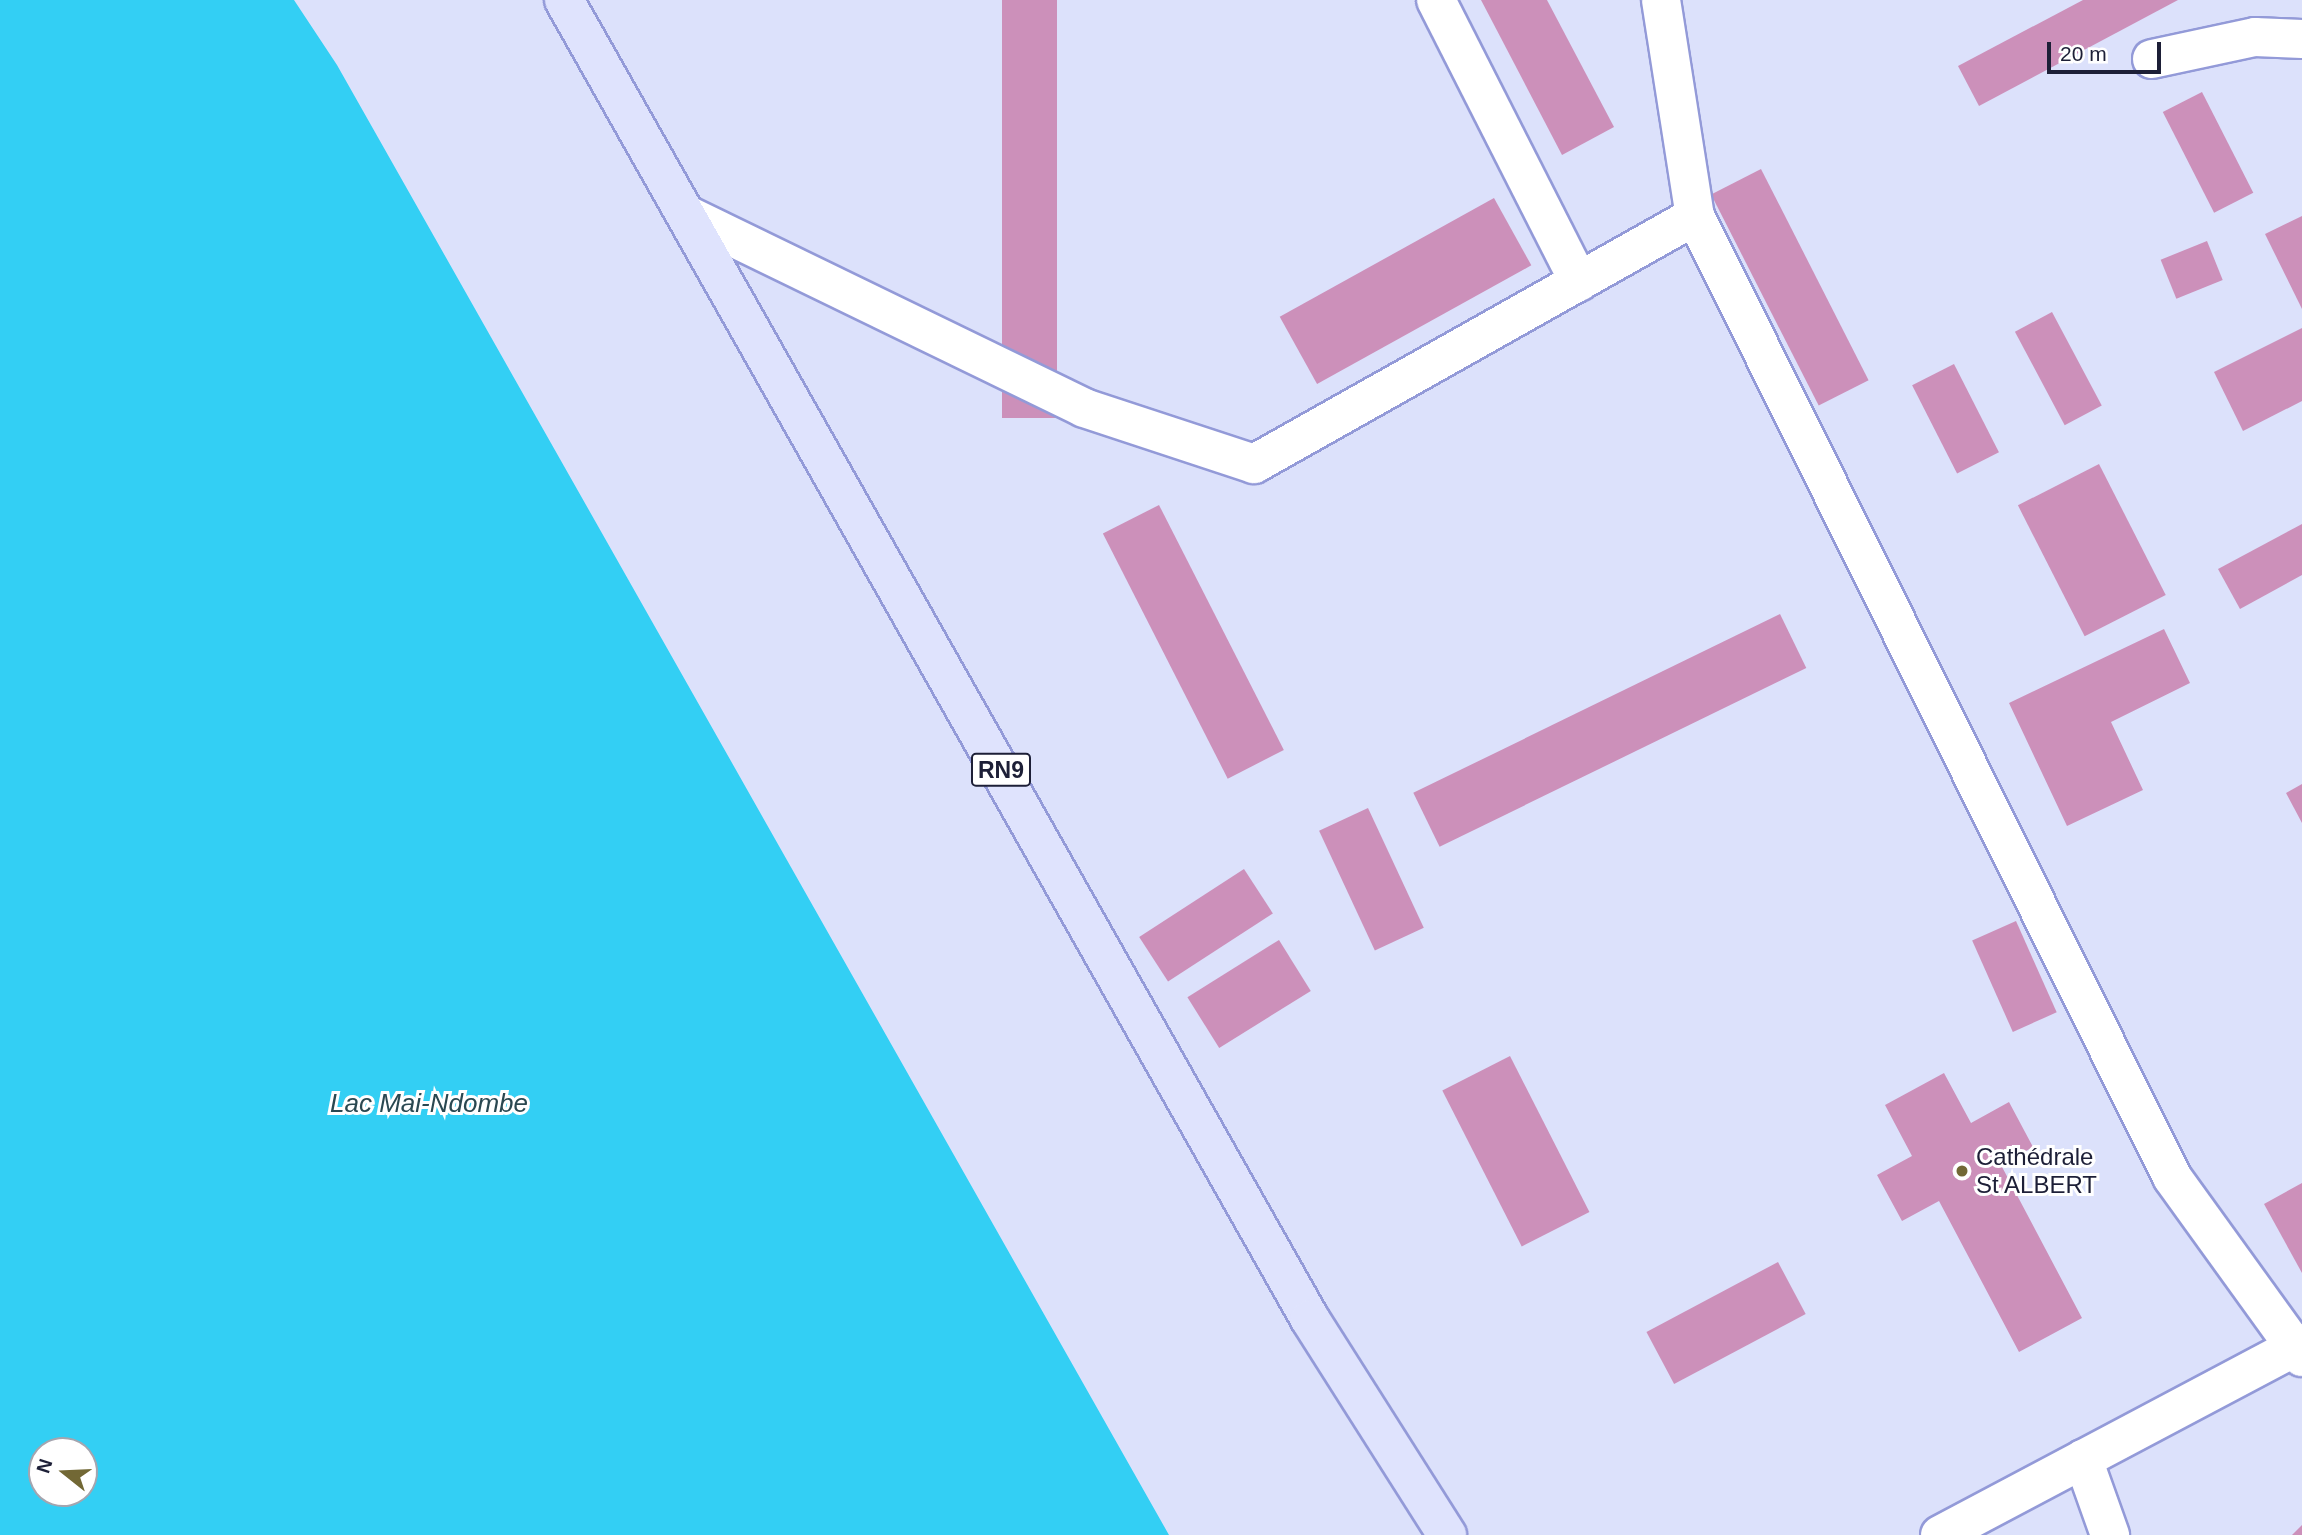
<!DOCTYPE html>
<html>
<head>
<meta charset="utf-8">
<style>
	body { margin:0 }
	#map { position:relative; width:2302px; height:1535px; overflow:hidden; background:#dce1fb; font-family:Helvetica,sans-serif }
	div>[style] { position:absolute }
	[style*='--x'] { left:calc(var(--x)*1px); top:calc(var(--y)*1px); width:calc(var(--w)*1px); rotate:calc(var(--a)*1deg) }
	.water>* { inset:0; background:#33cff4 }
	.building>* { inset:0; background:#cc90ba; transform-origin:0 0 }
	.roads { filter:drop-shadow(2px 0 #939ad8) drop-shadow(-2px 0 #939ad8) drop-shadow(0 2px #939ad8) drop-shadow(0 -2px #939ad8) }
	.minor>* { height:38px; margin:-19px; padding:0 19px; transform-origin:19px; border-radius:19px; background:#fff }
	.major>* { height:38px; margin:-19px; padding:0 19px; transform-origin:19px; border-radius:19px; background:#dfe3fd }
	.dots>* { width:19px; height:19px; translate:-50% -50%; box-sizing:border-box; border:4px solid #fff; border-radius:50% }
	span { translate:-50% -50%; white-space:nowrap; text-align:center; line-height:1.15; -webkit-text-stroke:6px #fff; paint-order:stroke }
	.shield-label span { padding:2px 5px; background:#fff; border:2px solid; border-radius:5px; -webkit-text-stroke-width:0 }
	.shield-label { font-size:23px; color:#1d1f37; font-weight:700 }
	.poi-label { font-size:24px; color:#1d1f37 }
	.left { translate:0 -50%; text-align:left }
	.water-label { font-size:26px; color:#2a4851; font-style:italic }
	.north { position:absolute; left:28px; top:1437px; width:70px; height:70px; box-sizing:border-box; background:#fff; border:2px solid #a5a5af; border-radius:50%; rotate:288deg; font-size:19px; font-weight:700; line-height:28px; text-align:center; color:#1d1f37 }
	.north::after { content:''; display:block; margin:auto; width:24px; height:32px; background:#726835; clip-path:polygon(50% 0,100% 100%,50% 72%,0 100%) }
	.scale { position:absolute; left:2047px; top:42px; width:114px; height:32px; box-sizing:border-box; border:4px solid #1d1f37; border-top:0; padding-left:9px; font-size:21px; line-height:24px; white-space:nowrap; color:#1d1f37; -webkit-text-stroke:5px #fff; paint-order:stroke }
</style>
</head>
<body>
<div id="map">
	<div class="water">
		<div style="clip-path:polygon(evenodd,0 0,294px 0,337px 65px,1169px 1535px,0 1535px,0 0,42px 1451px,84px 1451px,84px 1493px,42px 1493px,42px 1451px)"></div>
	</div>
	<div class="building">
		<div style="left:1002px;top:0;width:55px;height:418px"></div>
		<div style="clip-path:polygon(1481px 0,1547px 0,1614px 127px,1562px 155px)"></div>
		<div style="clip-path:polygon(2083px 0,2178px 0,1979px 106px,1958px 66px)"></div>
		<div style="left:2202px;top:92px;width:113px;height:44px;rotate:63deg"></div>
		<div style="left:1761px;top:169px;width:237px;height:56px;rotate:63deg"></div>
		<div style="left:1494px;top:198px;width:77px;height:245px;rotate:61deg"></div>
		<div style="clip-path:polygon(2302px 216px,2302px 309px,2265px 234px)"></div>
		<div style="left:2207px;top:241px;width:42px;height:50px;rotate:68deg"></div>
		<div style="left:2052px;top:312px;width:106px;height:42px;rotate:62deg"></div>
		<div style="clip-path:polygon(2302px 328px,2302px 401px,2243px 431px,2214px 372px)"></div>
		<div style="left:1954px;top:364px;width:99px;height:47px;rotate:63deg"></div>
		<div style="left:2099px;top:464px;width:147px;height:91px;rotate:63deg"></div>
		<div style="left:1159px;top:505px;width:275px;height:63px;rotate:63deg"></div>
		<div style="clip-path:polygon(2302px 524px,2302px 575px,2240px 609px,2218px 569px)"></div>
		<div style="left:1780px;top:614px;width:60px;height:408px;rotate:64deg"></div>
		<div style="clip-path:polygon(2164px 629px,2190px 683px,2111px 722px,2143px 790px,2067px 826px,2009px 703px)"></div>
		<div style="clip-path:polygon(2302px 784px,2302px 823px,2286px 793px)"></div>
		<div style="left:1368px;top:808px;width:132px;height:54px;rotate:65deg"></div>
		<div style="left:1244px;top:869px;width:53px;height:125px;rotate:57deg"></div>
		<div style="left:2016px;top:921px;width:100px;height:48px;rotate:66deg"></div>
		<div style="left:1279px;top:940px;width:60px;height:108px;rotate:58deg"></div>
		<div style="left:1510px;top:1056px;width:175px;height:76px;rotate:63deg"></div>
		<div style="clip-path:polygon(1944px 1073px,1971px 1123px,2009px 1102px,2033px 1147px,2001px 1165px,2082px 1318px,2019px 1352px,1939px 1201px,1902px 1221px,1877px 1175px,1912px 1156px,1885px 1105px)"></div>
		<div style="clip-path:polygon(2302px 1183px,2302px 1273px,2264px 1204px)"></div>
		<div style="left:1778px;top:1262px;width:59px;height:149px;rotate:62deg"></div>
		<div style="clip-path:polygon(2302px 1525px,2302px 1535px,2292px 1535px)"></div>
	</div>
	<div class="roads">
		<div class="minor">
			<div style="--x:1436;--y:0;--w:316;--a:63.1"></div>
			<div style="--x:1661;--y:0;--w:219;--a:81.1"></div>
			<div style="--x:1695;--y:216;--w:1073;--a:63.6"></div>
			<div style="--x:2172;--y:1177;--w:222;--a:54.2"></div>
			<div style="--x:2152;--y:59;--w:105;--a:-12.1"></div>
			<div style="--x:2255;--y:37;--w:47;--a:2.4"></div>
			<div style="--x:687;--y:215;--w:441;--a:25.9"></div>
			<div style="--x:1084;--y:408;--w:179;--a:18.2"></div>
			<div style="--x:1254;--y:464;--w:506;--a:-29.35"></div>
			<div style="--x:2083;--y:1459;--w:81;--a:70.4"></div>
			<div style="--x:1940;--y:1535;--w:410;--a:-27.9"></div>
		</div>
		<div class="major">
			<div style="--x:564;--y:0;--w:1515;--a:60.51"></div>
			<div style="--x:1310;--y:1319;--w:256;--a:57.6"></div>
		</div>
	</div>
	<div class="dots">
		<div style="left:1962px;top:1171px;background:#726835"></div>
	</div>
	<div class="shield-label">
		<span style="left:1001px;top:770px">RN9</span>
	</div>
	<div class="poi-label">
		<span class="left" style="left:1976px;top:1171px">Cathédrale<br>St ALBERT</span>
	</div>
	<div class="water-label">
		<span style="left:429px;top:1104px">Lac Mai-Ndombe</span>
	</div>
	<div class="north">N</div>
	<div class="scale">20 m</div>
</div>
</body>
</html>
